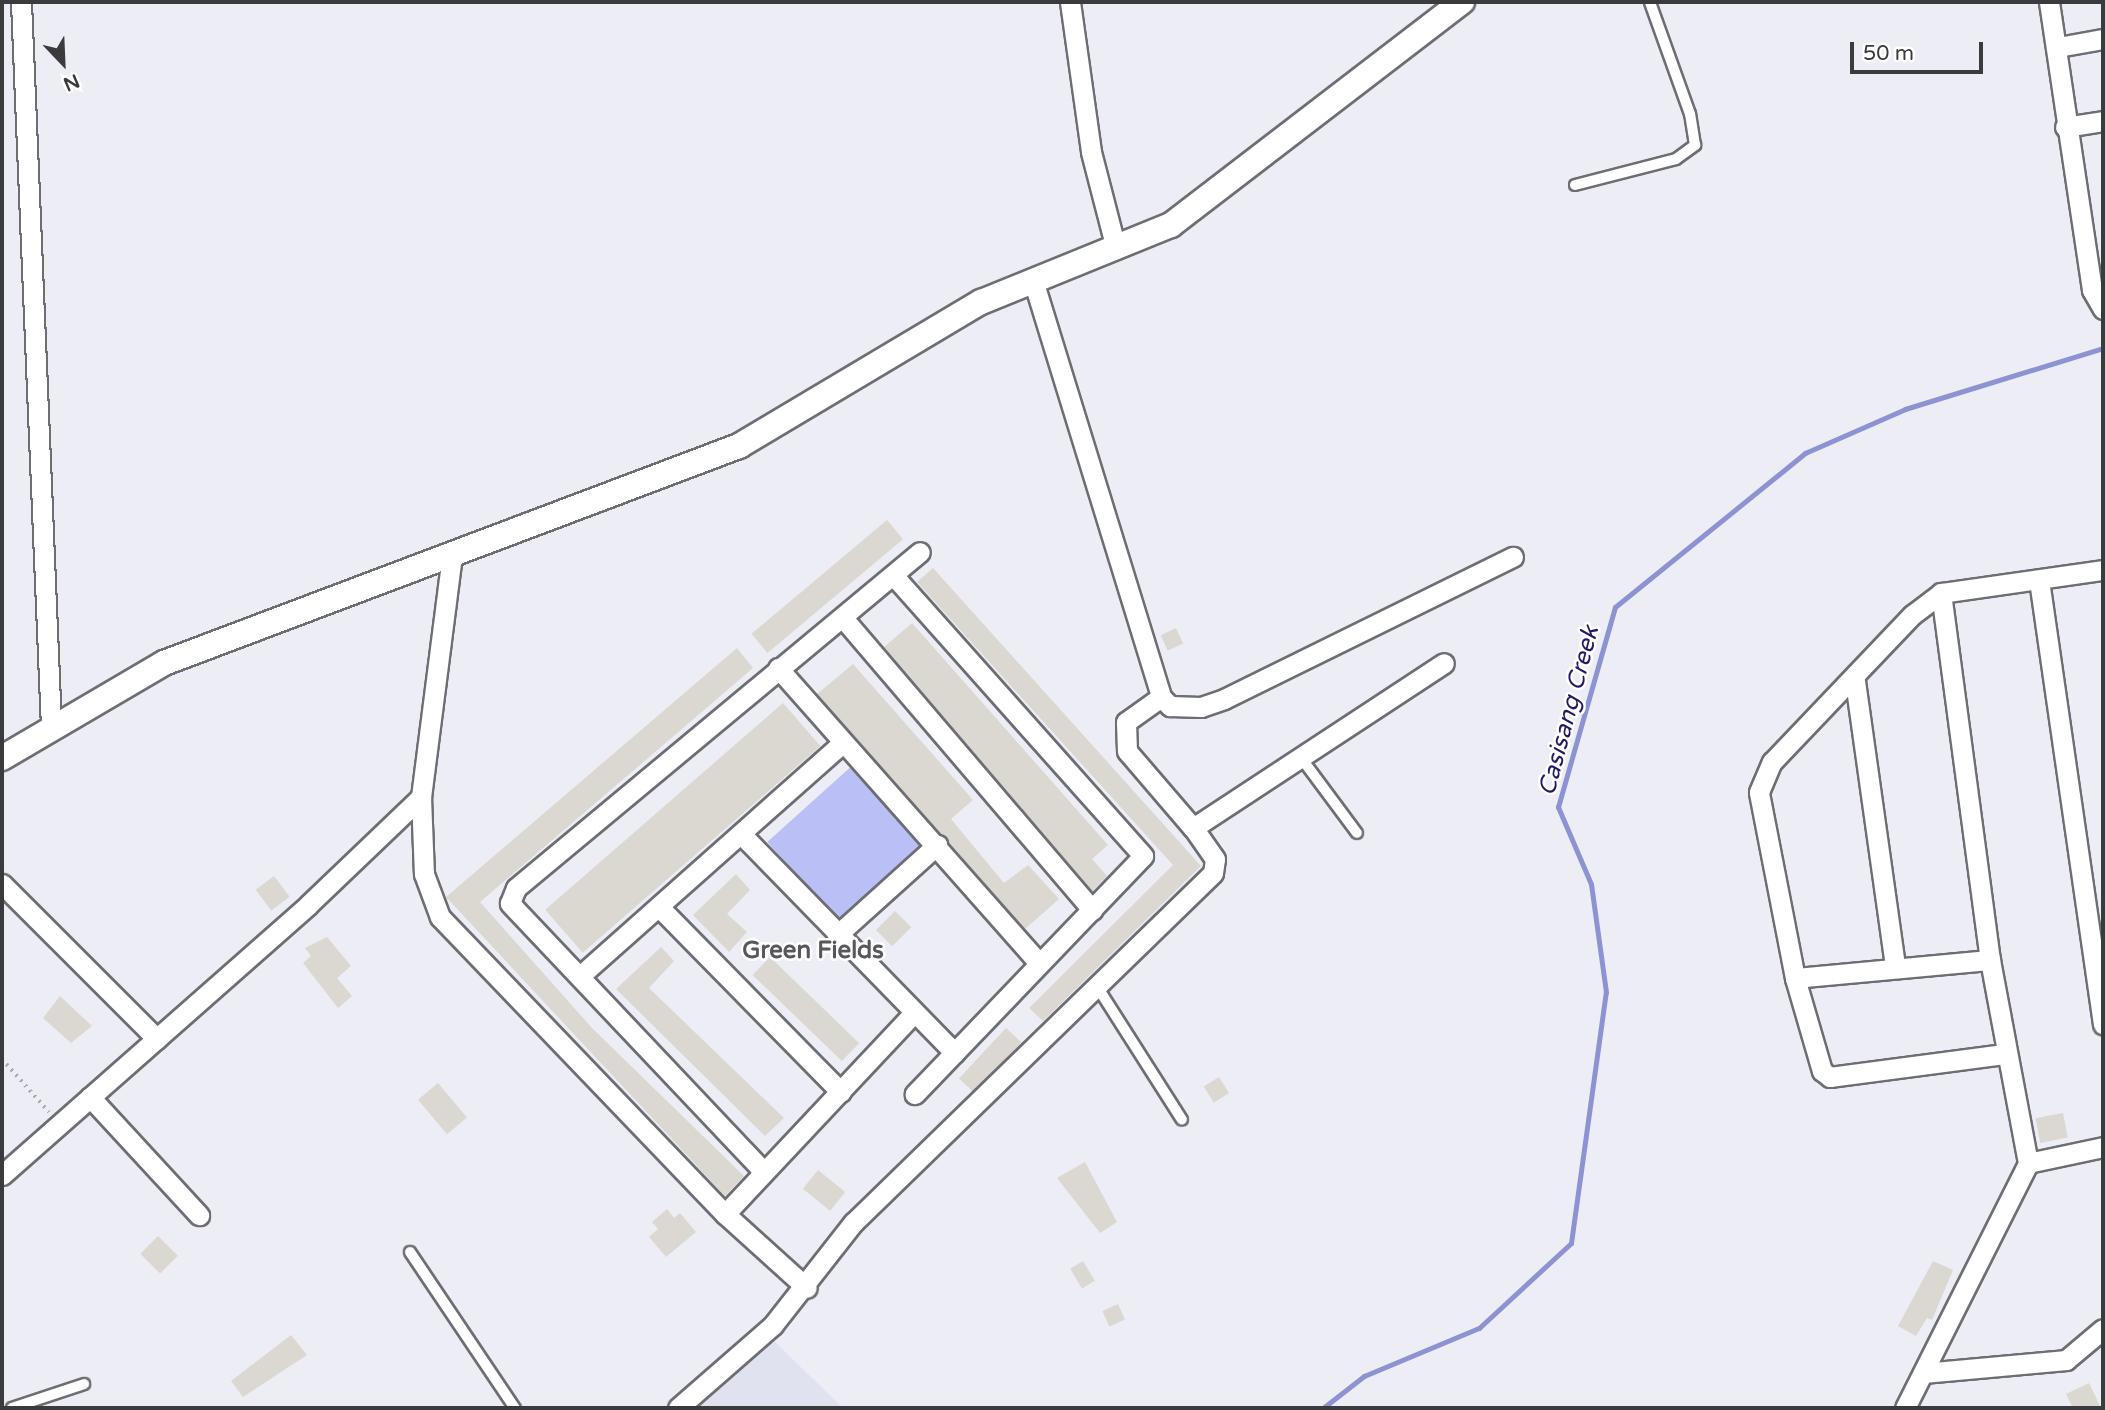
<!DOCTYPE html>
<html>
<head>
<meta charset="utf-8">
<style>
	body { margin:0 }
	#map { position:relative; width:2105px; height:1410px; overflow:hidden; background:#edeef5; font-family:"Varela Round",sans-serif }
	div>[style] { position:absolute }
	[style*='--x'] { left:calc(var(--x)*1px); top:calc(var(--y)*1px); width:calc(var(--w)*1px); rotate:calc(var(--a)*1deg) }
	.built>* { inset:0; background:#e0e2f0 }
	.green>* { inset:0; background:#bac0f5; transform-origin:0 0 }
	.stream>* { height:5px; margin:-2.5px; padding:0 2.5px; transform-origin:2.5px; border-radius:2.5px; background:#8c92d2 }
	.building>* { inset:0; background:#dbd7d1; transform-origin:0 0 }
	.path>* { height:3.5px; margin-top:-1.75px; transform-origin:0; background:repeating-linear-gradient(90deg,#aaabb0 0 2px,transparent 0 7px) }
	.roads { filter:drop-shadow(2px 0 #6d6e74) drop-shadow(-2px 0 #6d6e74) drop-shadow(0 2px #6d6e74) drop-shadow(0 -2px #6d6e74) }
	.service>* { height:10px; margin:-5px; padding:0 5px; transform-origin:5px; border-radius:5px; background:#fff }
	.minor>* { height:19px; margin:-9.5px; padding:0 9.5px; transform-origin:9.5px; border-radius:9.5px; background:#fff }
	.tertiary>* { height:24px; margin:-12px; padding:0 12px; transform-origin:12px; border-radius:12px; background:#fff }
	span { translate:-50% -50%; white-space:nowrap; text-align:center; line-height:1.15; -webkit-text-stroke:5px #fff; paint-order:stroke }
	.water-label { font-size:24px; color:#211964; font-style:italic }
	.neighbourhood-label { font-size:24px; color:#56565c; font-weight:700 }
	.frame { position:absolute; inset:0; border:4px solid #3b3b3e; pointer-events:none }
	.north { position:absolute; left:28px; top:28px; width:70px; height:70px; -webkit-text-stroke:5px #fff; paint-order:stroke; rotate:157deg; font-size:19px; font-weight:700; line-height:28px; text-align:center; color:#3b3b3e }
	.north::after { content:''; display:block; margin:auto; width:24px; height:32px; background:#3b3b3e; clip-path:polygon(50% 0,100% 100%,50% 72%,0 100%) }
	.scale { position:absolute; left:1850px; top:42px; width:133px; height:32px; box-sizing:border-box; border:4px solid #3b3b3e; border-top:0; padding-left:9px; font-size:21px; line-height:24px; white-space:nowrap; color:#3b3b3e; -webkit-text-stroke:5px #fff; paint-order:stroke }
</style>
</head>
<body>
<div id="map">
	<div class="built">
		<div style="clip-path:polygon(774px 1341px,843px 1408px,692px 1408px)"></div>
	</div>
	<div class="green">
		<div style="left:855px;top:763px;width:110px;height:118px;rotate:48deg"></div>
	</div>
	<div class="stream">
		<div style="--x:1323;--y:1408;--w:52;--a:-38"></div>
		<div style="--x:1364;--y:1376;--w:125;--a:-22.7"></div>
		<div style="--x:1479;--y:1328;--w:125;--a:-42.7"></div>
		<div style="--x:1571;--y:1243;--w:253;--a:-82.1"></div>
		<div style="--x:1606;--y:992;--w:109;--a:-97.9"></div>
		<div style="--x:1591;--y:884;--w:84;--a:-113.2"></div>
		<div style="--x:1558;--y:807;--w:208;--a:-74.1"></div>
		<div style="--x:1615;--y:607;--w:245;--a:-39"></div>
		<div style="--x:1805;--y:453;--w:109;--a:-23.7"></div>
		<div style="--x:1905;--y:409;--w:207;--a:-17.1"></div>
	</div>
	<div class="building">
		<div style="left:887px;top:520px;width:25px;height:177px;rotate:50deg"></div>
		<div style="clip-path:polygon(933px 568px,1201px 866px,1043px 1021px,1029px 1008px,1173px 865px,917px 582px)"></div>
		<div style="clip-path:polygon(912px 623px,1108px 845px,1092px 859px,1107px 876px,1092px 891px,884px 647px)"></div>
		<div style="left:1176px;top:628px;width:17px;height:17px;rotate:65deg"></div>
		<div style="clip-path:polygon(737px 648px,753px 668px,480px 902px,592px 1028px,744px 1176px,725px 1196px,446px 897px)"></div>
		<div style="clip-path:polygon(853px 664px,973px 800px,951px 819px,1004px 883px,1028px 865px,1059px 899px,1025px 929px,817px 694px)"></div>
		<div style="left:783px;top:703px;width:57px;height:315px;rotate:49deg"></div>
		<div style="clip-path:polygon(736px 874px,750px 890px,727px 914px,747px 932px,729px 952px,693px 915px)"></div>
		<div style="left:274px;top:876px;width:26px;height:23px;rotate:53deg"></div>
		<div style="left:895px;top:911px;width:23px;height:27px;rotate:45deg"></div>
		<div style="clip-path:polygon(327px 937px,351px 966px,337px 978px,352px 996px,338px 1008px,303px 963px,311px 956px,305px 948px)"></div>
		<div style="clip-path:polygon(661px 947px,674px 961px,649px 988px,784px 1118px,765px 1136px,616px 989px)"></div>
		<div style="left:770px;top:957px;width:124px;height:25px;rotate:44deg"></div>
		<div style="clip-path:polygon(60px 996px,92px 1026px,71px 1043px,43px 1018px)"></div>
		<div style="left:1006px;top:1028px;width:21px;height:69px;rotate:43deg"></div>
		<div style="left:1219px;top:1077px;width:19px;height:18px;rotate:58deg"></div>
		<div style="left:438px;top:1083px;width:45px;height:26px;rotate:50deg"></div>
		<div style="left:2063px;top:1113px;width:25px;height:28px;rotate:79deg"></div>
		<div style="clip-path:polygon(1085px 1162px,1117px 1222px,1100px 1233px,1057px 1178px)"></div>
		<div style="left:818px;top:1170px;width:35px;height:24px;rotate:39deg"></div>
		<div style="clip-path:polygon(667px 1209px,674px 1218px,680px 1213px,696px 1232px,666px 1257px,649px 1237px,658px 1229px,652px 1222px)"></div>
		<div style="left:158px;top:1236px;width:28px;height:25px;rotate:45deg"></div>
		<div style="left:1083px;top:1261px;width:23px;height:15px;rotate:59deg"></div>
		<div style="clip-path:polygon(1933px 1261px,1953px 1270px,1932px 1320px,1927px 1318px,1916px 1336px,1898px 1326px)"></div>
		<div style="left:1118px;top:1304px;width:17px;height:17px;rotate:66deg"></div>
		<div style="clip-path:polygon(291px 1335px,307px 1355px,243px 1397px,231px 1381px)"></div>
		<div style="clip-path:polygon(2087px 1384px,2089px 1383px,2101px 1408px,2073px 1408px,2066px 1394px)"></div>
	</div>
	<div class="path">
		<div style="--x:2;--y:1059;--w:71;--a:48.4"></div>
	</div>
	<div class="roads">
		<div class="service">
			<div style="--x:1575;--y:185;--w:104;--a:-14.4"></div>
			<div style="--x:1676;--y:159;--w:24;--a:-36"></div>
			<div style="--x:1695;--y:145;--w:31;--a:-99"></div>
			<div style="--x:1690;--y:114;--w:119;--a:-109.7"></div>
			<div style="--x:1299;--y:755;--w:97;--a:53.4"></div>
			<div style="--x:1098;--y:988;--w:156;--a:57.5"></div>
			<div style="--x:410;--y:1252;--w:188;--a:56.1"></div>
			<div style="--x:12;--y:1408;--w:76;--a:-18.4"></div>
		</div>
		<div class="minor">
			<div style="--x:21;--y:2;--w:725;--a:87.63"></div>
			<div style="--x:1070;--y:2;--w:151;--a:82"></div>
			<div style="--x:1091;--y:152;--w:100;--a:75.5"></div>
			<div style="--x:2049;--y:2;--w:291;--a:81.5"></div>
			<div style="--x:2092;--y:290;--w:22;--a:60"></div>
			<div style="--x:2058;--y:47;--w:46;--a:-10.1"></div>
			<div style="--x:2065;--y:127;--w:38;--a:-9"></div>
			<div style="--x:1033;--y:280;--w:436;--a:72.9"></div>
			<div style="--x:1161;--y:697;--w:13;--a:45"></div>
			<div style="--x:1170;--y:706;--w:31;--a:2"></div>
			<div style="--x:1201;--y:707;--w:24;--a:-19"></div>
			<div style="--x:1224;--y:699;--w:322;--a:-26.2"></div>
			<div style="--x:893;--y:575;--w:376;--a:48.3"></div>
			<div style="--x:1143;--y:856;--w:330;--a:133.8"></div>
			<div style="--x:2039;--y:580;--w:449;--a:81.8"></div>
			<div style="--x:1941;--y:593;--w:370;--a:82.4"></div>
			<div style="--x:1990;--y:960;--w:207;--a:79.4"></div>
			<div style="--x:843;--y:618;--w:384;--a:49.5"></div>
			<div style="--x:778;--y:668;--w:392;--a:48.5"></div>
			<div style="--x:1855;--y:681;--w:289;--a:82"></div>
			<div style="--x:421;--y:797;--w:77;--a:87.8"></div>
			<div style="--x:424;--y:874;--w:46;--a:69.6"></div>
			<div style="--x:440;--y:917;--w:412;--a:46.2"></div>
			<div style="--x:725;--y:1214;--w:110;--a:42.1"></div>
			<div style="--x:1193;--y:828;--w:300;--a:-33.3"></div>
			<div style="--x:743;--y:836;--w:303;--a:45.7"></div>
			<div style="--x:2;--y:884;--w:219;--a:45"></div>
			<div style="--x:660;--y:908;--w:258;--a:45.5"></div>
			<div style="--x:837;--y:935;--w:135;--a:-42"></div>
			<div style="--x:581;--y:975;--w:349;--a:-41.6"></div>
			<div style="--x:1795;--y:978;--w:196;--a:-5.3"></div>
			<div style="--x:2004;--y:1054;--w:176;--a:172.5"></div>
			<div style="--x:1830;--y:1077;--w:10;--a:-143"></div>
			<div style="--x:1822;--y:1071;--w:97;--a:-106.2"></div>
			<div style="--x:1795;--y:978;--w:189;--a:-101"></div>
			<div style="--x:1759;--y:792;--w:33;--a:-67"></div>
			<div style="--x:1772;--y:762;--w:203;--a:-46.4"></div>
			<div style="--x:1912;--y:615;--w:36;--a:-37"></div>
			<div style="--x:1941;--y:593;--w:164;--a:-8.1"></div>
			<div style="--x:90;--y:1097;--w:161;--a:47.3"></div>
			<div style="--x:764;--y:1172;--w:370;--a:-133.4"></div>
			<div style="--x:510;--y:903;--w:16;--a:-68"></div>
			<div style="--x:516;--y:888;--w:525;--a:-39.75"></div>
			<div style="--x:2;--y:1175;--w:409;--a:-41.4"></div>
			<div style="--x:309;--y:904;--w:155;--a:-43.7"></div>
			<div style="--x:421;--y:797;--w:243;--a:-82.7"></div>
			<div style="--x:725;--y:1214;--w:273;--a:-46.8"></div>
			<div style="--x:1923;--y:1373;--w:144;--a:-5.2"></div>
			<div style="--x:2066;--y:1360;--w:48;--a:-40"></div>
			<div style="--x:678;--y:1408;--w:126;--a:-41.1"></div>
			<div style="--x:773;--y:1325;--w:130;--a:-51.9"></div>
			<div style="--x:853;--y:1223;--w:502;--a:-44.19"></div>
			<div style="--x:1213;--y:873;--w:14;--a:-82"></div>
			<div style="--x:1215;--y:859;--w:38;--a:-125"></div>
			<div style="--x:1193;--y:828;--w:101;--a:-130.6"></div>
			<div style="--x:1127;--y:751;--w:29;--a:-92"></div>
			<div style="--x:1126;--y:722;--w:43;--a:-35.5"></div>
			<div style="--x:1905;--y:1408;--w:274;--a:-63.3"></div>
			<div style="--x:2028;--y:1163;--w:77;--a:-12"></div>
		</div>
		<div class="tertiary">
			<div style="--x:2;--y:758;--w:188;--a:-30.4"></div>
			<div style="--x:164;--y:663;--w:615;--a:-20.68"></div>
			<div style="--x:739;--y:446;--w:282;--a:-30.8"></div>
			<div style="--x:981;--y:302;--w:205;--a:-22.1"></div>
			<div style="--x:1171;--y:225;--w:367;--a:-37.5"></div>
		</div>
	</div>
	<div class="water-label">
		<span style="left:1569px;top:711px;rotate:-75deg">Casisang Creek</span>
	</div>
	<div class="neighbourhood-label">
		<span style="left:813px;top:951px">Green Fields</span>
	</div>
	<div class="frame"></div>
	<div class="north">N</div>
	<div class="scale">50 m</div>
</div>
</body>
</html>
